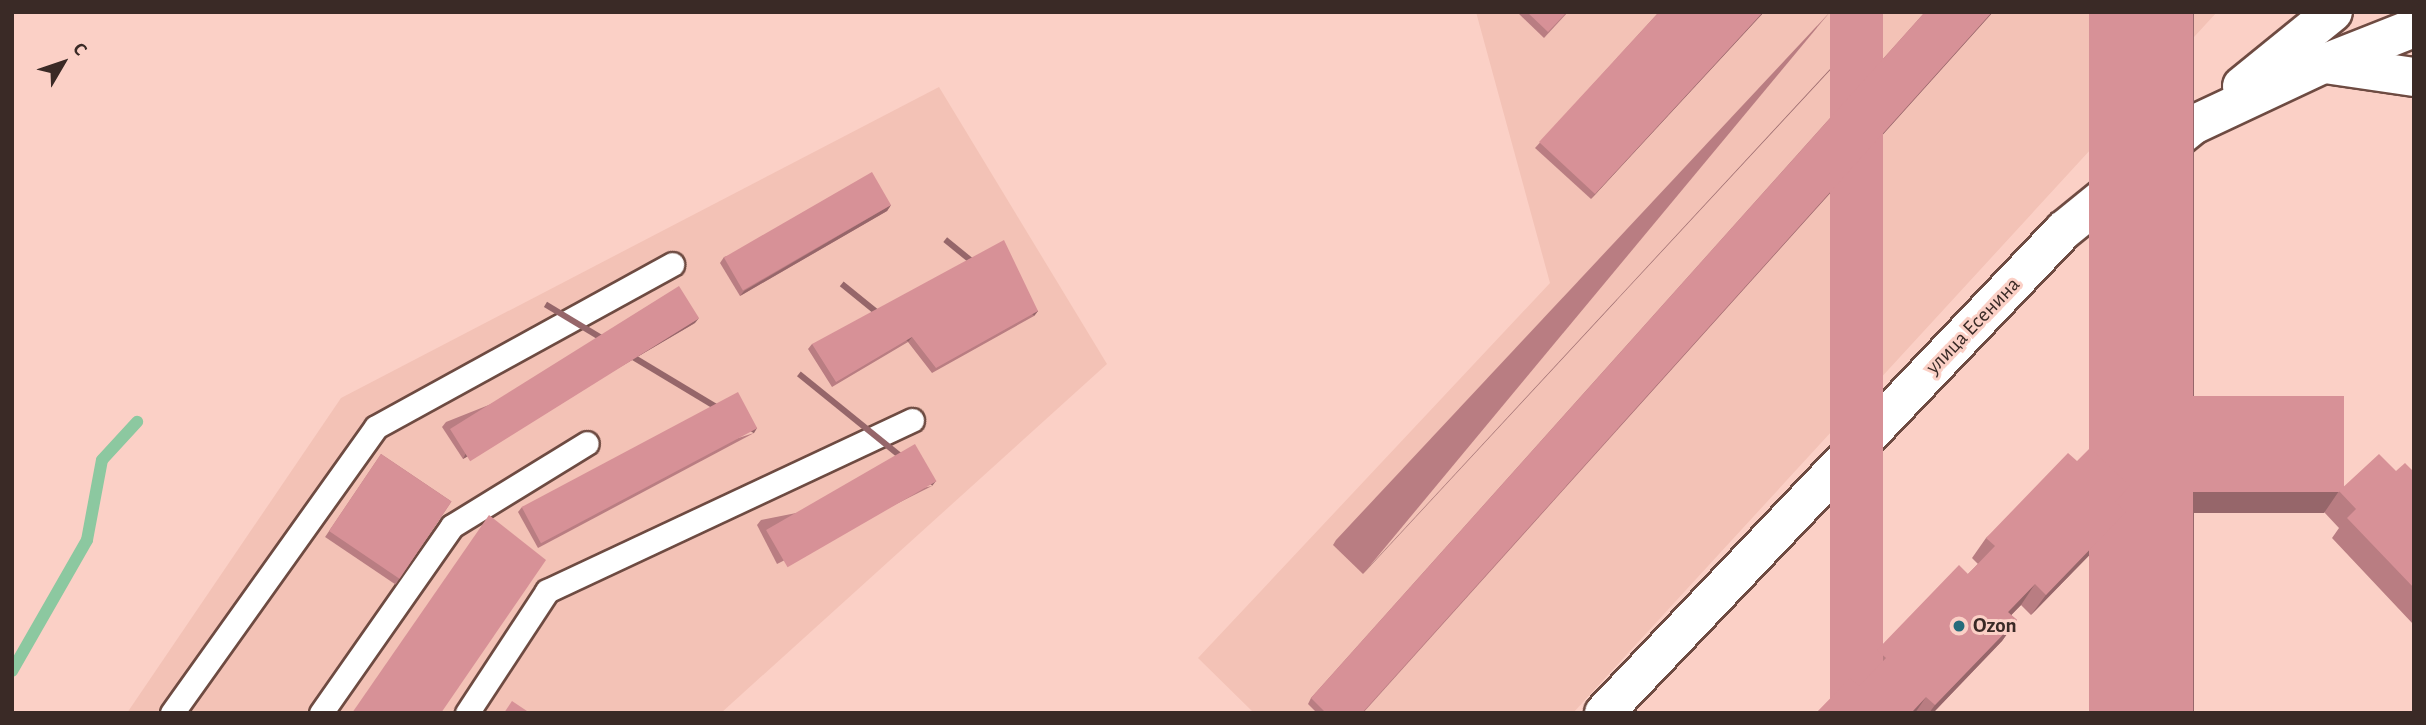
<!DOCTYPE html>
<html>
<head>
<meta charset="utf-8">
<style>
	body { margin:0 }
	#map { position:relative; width:2426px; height:725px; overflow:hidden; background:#fbd0c6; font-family:"Alegreya Sans",sans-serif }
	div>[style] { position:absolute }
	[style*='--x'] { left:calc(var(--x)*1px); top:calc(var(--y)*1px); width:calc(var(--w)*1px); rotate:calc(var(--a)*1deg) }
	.built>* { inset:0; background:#f3c2b6 }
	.stream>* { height:12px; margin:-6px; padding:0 6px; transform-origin:6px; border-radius:6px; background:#8cc8a0 }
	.roads { filter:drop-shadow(2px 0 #6e4b42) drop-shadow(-2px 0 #6e4b42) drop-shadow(0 2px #6e4b42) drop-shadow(0 -2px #6e4b42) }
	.service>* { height:23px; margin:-11.5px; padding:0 11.5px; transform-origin:11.5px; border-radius:11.5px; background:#fff }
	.minor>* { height:38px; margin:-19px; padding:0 19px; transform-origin:19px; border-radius:19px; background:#fff }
	.wall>* { inset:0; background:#b97d82; transform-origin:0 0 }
	.shaded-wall>* { inset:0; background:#96666a; transform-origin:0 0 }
	.building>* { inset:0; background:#d79197; transform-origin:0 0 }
	.dots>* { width:19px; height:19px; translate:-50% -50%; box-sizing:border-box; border:4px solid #fbd0c6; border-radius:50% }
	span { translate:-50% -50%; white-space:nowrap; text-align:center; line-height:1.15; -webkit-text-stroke:6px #fbd0c6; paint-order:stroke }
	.street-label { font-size:21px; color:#3a2a26 }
	.poi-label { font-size:21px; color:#3a2a26; font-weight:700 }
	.left { translate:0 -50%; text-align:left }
	.frame { position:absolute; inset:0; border:14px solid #3a2a26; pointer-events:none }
	.north { position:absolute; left:28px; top:28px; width:70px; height:70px; -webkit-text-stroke:5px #fbd0c6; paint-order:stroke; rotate:51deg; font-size:19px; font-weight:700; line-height:28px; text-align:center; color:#3a2a26 }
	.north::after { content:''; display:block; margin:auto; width:24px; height:32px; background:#3a2a26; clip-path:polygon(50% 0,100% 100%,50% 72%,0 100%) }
</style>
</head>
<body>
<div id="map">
	<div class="built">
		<div style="clip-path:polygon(1476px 12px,2217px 12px,1573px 713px,1254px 713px,1198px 658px,1550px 283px)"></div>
		<div style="clip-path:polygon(939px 87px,1107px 364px,721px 713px,127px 713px,341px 398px)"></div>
	</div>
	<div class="stream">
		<div style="--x:12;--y:671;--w:151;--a:-60.2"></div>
		<div style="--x:87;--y:540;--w:81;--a:-79.4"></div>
		<div style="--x:102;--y:460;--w:52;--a:-47.4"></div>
	</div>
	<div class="roads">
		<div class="service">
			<div style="--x:172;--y:713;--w:351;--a:-54.5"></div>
			<div style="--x:376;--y:427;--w:338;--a:-28.8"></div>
			<div style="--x:321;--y:713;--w:228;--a:-55"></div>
			<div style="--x:452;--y:526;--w:158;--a:-31.6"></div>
			<div style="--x:467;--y:713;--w:146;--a:-56.7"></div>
			<div style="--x:547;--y:591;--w:403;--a:-25.1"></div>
		</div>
		<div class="minor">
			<div style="--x:2325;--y:64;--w:90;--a:8.3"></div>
			<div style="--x:2242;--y:86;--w:117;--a:-39.1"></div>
			<div style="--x:1604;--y:713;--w:667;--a:-46.4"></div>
			<div style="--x:2064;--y:230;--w:166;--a:-39.1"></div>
			<div style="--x:2193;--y:125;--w:144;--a:-25.1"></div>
			<div style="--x:2323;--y:64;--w:98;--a:-21.6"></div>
		</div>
	</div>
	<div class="wall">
		<div style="clip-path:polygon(1517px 12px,1568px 12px,1544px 38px)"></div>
		<div style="clip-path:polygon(1659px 12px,1764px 12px,1591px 199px,1535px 148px)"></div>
		<div style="clip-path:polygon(1830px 12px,1363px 574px,1333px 545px,1336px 540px)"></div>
		<div style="clip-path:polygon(1925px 12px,1993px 12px,1363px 713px,1317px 713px,1308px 704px,1311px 698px)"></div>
		<div style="clip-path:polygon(891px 205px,887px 211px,740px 296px,720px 263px,724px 257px)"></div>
		<div style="clip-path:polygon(1038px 311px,1034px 316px,932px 373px,908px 342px,832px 387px,808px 349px,812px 344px)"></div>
		<div style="clip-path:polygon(695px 323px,463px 459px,442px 427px,446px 422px)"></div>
		<div style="clip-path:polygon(2122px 396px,2344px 487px,2396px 471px,2414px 472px,2413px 624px,2332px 538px,2339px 528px,2324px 512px,2125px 513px,2111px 533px,2031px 615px,2021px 605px,2011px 615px,2017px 620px,2002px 641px,1933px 713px,1816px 713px,1859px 686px,1869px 676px,1863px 671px,1877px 650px,1968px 574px,1978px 564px,1972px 558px,1986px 538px,2077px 461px,2107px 464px,2107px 417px)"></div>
		<div style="clip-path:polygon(754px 433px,538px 548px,518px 512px,522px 507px)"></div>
		<div style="left:381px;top:454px;width:85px;height:100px;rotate:34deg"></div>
		<div style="clip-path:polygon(932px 486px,777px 564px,757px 525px,761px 520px)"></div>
	</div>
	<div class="shaded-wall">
		<div style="clip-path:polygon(1763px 12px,1764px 12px,1591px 199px,1595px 194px)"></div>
		<div style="clip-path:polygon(1883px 12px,1884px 12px,1363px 574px,1367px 569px)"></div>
		<div style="clip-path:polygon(1992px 12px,1993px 12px,1362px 713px)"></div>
		<div style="left:2193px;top:12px;width:1px;height:969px"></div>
		<div style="clip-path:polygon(891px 205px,887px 211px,740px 296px,744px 291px)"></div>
		<div style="left:1038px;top:311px;width:6px;height:117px;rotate:129deg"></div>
		<div style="clip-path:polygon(699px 318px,695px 323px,463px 459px,466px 453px)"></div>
		<div style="left:912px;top:337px;width:6px;height:88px;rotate:129deg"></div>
		<div style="left:757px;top:428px;width:6px;height:245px;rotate:121deg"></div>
		<div style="left:936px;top:481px;width:6px;height:174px;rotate:129deg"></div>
		<div style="clip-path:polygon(2130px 486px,2339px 491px,2324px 513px,2125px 513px,2111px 533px,2031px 615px,2115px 502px)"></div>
		<div style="clip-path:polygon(2035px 584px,2021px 605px,1994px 633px,2008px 612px)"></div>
		<div style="clip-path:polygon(2017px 620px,2002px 641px,1933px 713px,1929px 713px,1935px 705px)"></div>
		<div style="clip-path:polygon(1926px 697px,1915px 713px,1911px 713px)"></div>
	</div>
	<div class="building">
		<div style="clip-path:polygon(1527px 12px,1567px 12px,1548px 32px)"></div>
		<div style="clip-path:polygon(1659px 12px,1763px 12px,1595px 194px,1539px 142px)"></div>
		<div style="left:1830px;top:12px;width:53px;height:723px"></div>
		<div style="clip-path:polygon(1925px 12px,1992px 12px,1362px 713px,1326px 713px,1311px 698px)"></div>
		<div style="left:2089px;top:12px;width:104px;height:969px"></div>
		<div style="left:872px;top:172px;width:38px;height:171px;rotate:60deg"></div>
		<div style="clip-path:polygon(1004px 240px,1038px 311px,936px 368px,912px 337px,836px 382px,812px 344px)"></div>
		<div style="left:679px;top:286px;width:38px;height:270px;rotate:58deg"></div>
		<div style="left:738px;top:392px;width:41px;height:245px;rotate:62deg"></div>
		<div style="clip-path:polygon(2122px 396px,2344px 396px,2344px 487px,2339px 492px,2124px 492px,2130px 486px,2122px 478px)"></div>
		<div style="left:915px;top:444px;width:43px;height:172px;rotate:60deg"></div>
		<div style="clip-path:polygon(2090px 448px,2130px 486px,2115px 502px,2126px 512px,2046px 595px,2035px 584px,2008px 612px,2017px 620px,1935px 705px,1926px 697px,1911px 713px,1816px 713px,1850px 678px,1859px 686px,1886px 658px,1877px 650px,1959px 565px,1968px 574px,1995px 546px,1986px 538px,2068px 453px,2077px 461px)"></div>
		<div style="left:381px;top:454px;width:85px;height:93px;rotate:34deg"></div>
		<div style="clip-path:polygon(2379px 454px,2396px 471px,2405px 463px,2414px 472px,2414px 588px,2347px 518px,2356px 509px,2339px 491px)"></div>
		<div style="clip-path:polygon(489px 515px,546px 560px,441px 713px,352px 713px)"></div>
		<div style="clip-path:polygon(512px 701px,530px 713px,504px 713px)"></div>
	</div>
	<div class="dots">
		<div style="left:1959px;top:626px;background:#266c7b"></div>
	</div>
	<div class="street-label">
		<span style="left:1973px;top:326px;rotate:-46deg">улица Есенина</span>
	</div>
	<div class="poi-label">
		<span class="left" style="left:1973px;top:626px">Ozon</span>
	</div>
	<div class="frame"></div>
	<div class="north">С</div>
</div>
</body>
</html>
